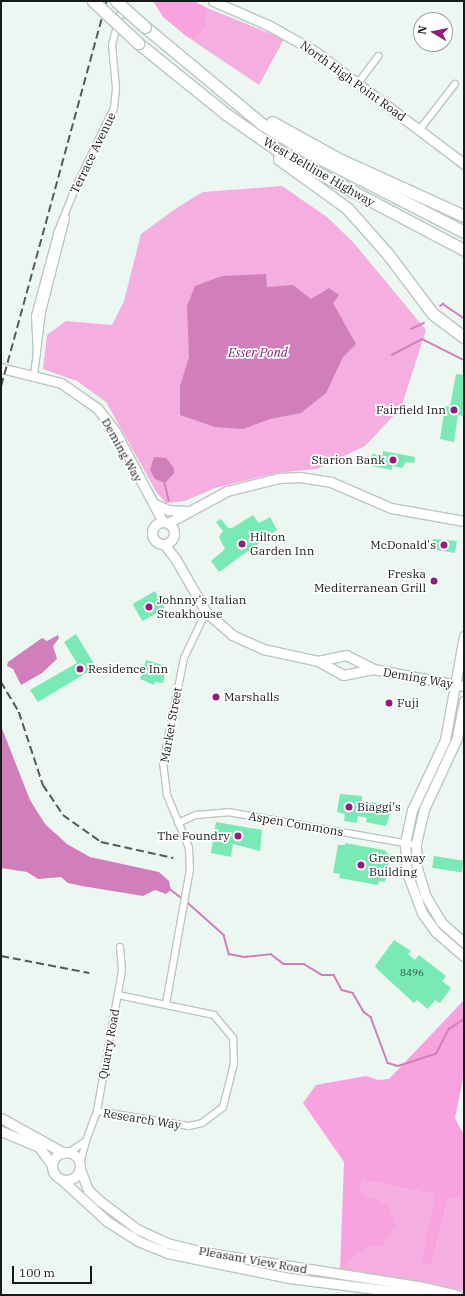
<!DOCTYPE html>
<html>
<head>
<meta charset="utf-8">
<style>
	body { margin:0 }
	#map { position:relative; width:465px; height:1296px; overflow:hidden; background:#ecf7f1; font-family:"IBM Plex Serif",serif }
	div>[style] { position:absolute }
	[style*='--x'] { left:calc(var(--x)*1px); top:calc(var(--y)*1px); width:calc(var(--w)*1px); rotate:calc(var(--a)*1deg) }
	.green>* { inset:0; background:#f4aee0 }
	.forest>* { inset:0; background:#f8a3e0 }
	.water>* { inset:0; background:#d17fbb }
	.stream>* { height:1.5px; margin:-0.75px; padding:0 0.75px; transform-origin:0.75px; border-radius:0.75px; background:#d17fbb }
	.building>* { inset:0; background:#79e9b6; transform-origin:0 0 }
	.roads { filter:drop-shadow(1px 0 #bcc6c1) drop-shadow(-1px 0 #bcc6c1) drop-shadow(0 1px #bcc6c1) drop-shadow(0 -1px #bcc6c1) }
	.street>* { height:6px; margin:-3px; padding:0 3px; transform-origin:3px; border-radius:3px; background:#fff }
	.secondary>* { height:9px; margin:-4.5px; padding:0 4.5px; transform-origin:4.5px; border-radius:4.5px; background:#fff }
	.secondary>.ring { margin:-4.5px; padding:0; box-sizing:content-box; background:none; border:9px solid #fff; border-radius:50% }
	.highway>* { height:11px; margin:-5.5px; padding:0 5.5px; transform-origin:5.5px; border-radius:5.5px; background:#fff }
	.rail>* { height:1.5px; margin-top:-0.75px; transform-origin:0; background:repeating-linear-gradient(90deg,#545a56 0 8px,transparent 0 12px) }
	.bridges { filter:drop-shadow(1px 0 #bcc6c1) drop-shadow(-1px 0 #bcc6c1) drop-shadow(0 1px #bcc6c1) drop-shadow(0 -1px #bcc6c1) }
	.highway-bridge>* { height:11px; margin:-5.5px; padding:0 5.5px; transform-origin:5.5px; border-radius:5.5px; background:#fff }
	.dots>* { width:11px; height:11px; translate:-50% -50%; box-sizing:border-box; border:2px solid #fff; border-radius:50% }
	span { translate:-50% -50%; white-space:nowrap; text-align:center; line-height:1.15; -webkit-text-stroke:3.5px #fff; paint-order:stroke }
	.number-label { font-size:10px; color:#2f4e40 }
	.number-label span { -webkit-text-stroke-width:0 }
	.street-label { font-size:12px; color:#161a18 }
	.poi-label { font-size:12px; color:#161a18 }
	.right { translate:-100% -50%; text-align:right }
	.left { translate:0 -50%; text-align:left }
	.water-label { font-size:13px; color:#862571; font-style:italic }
	.frame { position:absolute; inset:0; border:2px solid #161a18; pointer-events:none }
	.north { position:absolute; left:413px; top:12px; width:40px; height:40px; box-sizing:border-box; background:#fff; border:1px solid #a2a3a3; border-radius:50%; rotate:280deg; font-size:11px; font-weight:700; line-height:16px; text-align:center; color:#161a18 }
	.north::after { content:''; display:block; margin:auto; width:14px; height:18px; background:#911c7a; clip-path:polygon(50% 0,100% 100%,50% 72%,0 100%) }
	.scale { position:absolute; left:12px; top:1266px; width:80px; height:18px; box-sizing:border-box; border:2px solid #161a18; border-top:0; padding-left:5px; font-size:12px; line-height:14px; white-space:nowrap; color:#161a18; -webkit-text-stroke:3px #fff; paint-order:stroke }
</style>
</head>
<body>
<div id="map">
	<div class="green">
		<div style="clip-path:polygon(207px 8px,284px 39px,259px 85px,186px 36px,196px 40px,206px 27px)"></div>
		<div style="clip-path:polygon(282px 186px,327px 217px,353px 242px,426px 330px,401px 408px,365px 446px,317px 469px,276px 473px,215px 488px,185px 501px,166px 503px,157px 493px,106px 402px,77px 381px,43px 369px,47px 335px,66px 321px,112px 325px,124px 301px,141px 234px,178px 207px,203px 192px)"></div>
		<div style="clip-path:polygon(362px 1180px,435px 1195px,422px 1264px,432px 1265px,448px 1198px,458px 1198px,464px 1203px,464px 1291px,340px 1270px,368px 1244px,387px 1203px,361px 1193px)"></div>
	</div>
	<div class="forest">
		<div style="clip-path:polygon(153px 1px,194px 1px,207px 8px,206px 27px,196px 40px,186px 36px,163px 17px)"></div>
		<div style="clip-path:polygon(464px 1000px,464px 1074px,455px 1118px,464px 1135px,464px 1203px,458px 1198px,448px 1198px,432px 1265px,421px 1264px,435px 1195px,362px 1180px,361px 1193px,387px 1203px,396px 1224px,383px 1246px,368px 1245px,340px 1270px,344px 1162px,303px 1103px,316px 1085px,366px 1076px,378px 1080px,389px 1079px)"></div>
	</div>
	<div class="water">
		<div style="clip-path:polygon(266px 274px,267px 287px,293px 285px,311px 299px,329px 288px,339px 295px,333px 303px,356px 344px,343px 357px,326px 393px,301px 413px,270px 419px,243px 429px,215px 427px,180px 415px,180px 386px,189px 357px,187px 306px,195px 286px,222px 276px)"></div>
		<div style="clip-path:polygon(154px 457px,166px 458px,174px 468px,174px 473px,165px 483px,155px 479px,150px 470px)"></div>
		<div style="clip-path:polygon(58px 635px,59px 638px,53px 646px,57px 659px,42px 673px,21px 685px,13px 669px,7px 666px,8px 662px,42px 638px,47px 641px)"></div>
		<div style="clip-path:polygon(1px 726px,30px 800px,45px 824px,67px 844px,90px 857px,159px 872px,169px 881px,171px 890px,166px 894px,155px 890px,143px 896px,82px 886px,68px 883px,61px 877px,38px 879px,27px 872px,1px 868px)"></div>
	</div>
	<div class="stream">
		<div style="--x:440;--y:306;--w:4;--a:-34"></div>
		<div style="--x:443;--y:304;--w:25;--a:34"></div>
		<div style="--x:411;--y:329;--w:14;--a:-25"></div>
		<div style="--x:392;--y:355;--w:34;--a:-28"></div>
		<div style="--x:422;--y:339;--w:45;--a:26.6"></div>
		<div style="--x:165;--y:483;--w:18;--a:77"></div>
		<div style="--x:170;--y:889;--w:16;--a:38"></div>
		<div style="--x:186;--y:901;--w:51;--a:41.8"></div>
		<div style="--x:224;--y:935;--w:20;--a:75"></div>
		<div style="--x:229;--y:954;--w:15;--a:11"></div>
		<div style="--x:244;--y:957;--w:27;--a:-6"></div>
		<div style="--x:271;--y:954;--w:16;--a:38"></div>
		<div style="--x:284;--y:964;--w:20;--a:0"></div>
		<div style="--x:304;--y:964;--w:21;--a:31"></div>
		<div style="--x:322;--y:975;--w:12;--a:0"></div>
		<div style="--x:334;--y:975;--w:17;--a:62"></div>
		<div style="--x:342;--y:990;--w:11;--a:15"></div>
		<div style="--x:353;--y:993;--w:22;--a:60"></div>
		<div style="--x:364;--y:1012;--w:9;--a:36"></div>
		<div style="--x:371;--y:1017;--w:49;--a:69.7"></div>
		<div style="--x:388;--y:1063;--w:10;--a:17"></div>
		<div style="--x:398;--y:1066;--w:40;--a:-18"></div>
		<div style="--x:436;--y:1054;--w:28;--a:-63"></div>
		<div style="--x:449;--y:1029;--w:18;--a:-34"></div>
	</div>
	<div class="building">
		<div style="clip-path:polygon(456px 374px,464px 375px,464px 416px,458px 415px,454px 442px,440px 439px,445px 406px,450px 407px)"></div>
		<div style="clip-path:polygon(383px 451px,415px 457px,414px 463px,406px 462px,402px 468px,392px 466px,392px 470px,371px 466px,372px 454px,383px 455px)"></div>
		<div style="clip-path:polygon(253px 515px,259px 523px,270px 517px,277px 530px,219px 572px,211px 561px,225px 549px,219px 537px,223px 531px,216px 522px,221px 519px,228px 528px,232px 528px)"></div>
		<div style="clip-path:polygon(433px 539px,457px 541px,455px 553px,431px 549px)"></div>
		<div style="left:155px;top:591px;width:20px;height:26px;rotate:60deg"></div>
		<div style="clip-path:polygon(76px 634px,96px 667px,38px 702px,30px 690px,77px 663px,64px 642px)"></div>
		<div style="clip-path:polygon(146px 660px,166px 666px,163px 683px,155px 682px,154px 685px,140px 679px)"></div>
		<div style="clip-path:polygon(340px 794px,362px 796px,362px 802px,391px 804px,388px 822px,385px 826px,366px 822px,367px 818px,358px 816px,357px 823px,344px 821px,345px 814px,337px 812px)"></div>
		<div style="clip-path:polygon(216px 822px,262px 830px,260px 851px,233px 844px,231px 857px,211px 853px)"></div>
		<div style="clip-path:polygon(345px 843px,384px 850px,390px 855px,385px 882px,379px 881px,378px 885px,339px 878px,340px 874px,333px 873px,338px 845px,345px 845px)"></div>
		<div style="left:434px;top:856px;width:30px;height:12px;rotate:9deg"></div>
		<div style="clip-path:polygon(394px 940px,411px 951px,408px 954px,415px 960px,419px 955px,446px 976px,442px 981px,451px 988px,440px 1003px,435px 1000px,428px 1009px,417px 1000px,414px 1003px,378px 970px,375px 966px)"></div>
	</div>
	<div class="roads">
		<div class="street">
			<div style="--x:358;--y:83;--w:34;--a:-53"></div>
			<div style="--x:420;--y:129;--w:57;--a:-52.1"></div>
			<div style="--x:37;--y:354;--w:38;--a:-93"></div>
			<div style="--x:35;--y:316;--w:88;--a:-74.9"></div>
			<div style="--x:58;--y:231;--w:45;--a:-68"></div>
			<div style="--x:75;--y:189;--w:90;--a:-64.3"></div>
			<div style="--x:114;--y:108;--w:20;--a:-84"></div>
			<div style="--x:116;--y:88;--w:43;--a:-95.3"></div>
			<div style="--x:112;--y:45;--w:42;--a:-75"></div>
			<div style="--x:34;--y:375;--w:64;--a:-82.8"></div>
			<div style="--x:42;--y:312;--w:97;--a:-75.7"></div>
			<div style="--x:178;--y:823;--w:20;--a:-24"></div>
			<div style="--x:196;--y:815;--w:32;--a:-5"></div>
			<div style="--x:228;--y:812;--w:191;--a:10"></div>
			<div style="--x:166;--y:1004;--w:137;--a:-79.9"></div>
			<div style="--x:190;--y:869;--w:21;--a:-93"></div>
			<div style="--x:189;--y:848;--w:57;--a:-112.5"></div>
			<div style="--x:167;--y:795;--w:32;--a:-97"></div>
			<div style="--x:163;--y:763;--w:107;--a:-78.7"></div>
			<div style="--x:184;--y:658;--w:51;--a:-64.4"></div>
			<div style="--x:97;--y:1111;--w:93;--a:9.3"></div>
			<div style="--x:189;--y:1126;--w:13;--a:-13"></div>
			<div style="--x:202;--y:1123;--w:26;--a:-37"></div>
			<div style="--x:223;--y:1107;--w:44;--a:-75.7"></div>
			<div style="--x:234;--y:1064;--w:26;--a:-92"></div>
			<div style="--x:233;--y:1038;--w:30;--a:-130"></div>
			<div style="--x:214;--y:1015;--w:98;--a:-168.2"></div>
			<div style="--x:86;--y:1141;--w:32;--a:-70"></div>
			<div style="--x:97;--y:1111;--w:143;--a:-79.9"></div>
			<div style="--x:122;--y:970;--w:23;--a:-95"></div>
			<div style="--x:68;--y:1153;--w:22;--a:-34"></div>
			<div style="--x:86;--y:1141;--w:24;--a:105"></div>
		</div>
		<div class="secondary">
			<div style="--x:213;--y:1;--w:62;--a:23.7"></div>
			<div style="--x:270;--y:26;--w:53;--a:29.5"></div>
			<div style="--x:316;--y:52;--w:186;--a:37.1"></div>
			<div style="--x:1;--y:368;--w:62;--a:14"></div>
			<div style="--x:61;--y:383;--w:44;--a:34.8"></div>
			<div style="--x:97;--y:408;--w:29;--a:52"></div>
			<div style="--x:115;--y:431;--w:103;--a:62.2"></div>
			<div style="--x:153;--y:503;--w:17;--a:25"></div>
			<div style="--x:168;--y:510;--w:18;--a:3"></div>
			<div class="ring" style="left:152px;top:522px;width:13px;height:13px"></div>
			<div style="--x:168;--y:523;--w:67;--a:-28.5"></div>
			<div style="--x:227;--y:491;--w:54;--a:-14"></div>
			<div style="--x:279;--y:478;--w:21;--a:-3"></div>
			<div style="--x:300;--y:477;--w:31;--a:9"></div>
			<div style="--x:331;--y:482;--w:65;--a:23.4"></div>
			<div style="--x:391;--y:508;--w:74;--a:10.1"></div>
			<div style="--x:164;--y:544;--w:18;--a:52"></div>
			<div style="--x:175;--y:558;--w:62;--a:60.1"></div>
			<div style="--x:206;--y:612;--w:35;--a:41"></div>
			<div style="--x:232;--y:635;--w:34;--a:24"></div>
			<div style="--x:263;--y:649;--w:56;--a:12.3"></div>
			<div style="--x:318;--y:661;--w:29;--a:29"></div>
			<div style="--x:343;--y:675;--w:31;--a:-11"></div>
			<div style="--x:464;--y:636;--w:106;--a:100.4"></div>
			<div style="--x:445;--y:740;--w:77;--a:115.2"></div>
			<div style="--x:412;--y:810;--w:35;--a:102"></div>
			<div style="--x:405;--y:844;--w:29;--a:86"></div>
			<div style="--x:407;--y:873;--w:43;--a:69.4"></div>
			<div style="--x:422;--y:913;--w:24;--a:54"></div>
			<div style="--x:436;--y:932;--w:37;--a:41"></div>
			<div style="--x:318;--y:661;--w:29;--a:-12"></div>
			<div style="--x:346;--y:655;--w:30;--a:27"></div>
			<div style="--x:373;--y:669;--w:93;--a:10.6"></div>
			<div style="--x:464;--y:701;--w:38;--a:101"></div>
			<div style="--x:457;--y:738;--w:78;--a:114.9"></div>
			<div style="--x:424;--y:809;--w:37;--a:103"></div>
			<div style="--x:416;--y:845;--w:23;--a:88"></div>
			<div style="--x:417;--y:868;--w:28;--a:73"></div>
			<div style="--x:425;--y:895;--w:31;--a:59"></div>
			<div style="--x:441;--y:922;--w:31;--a:42"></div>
			<div style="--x:1;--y:1118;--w:72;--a:29.1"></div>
			<div style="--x:1;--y:1131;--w:41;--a:22.8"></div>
			<div style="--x:39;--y:1147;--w:22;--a:54"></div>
			<div class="ring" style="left:52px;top:1152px;width:19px;height:19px"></div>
			<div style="--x:80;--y:1169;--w:22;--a:69"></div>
			<div style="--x:88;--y:1190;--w:16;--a:43"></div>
			<div style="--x:100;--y:1201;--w:46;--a:37.1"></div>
			<div style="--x:137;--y:1229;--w:33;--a:25"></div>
			<div style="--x:167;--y:1243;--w:37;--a:14"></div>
			<div style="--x:203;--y:1252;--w:218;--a:9"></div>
			<div style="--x:418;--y:1286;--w:40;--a:13"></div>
			<div style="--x:62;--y:1180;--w:62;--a:42.4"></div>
			<div style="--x:108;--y:1222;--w:36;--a:32"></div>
			<div style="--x:138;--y:1241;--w:31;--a:22"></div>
			<div style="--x:167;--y:1253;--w:125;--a:11.6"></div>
			<div style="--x:289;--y:1278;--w:136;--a:7.2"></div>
		</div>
		<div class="highway">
			<div style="--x:145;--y:27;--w:153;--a:39.7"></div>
			<div style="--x:263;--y:125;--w:48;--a:31.4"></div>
			<div style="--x:304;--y:150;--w:180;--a:27.1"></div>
			<div style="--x:138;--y:43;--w:113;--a:38.9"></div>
			<div style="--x:226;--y:114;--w:73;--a:35"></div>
			<div style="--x:286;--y:156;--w:201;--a:27.8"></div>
			<div style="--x:272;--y:122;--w:77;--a:28.9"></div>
			<div style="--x:339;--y:159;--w:137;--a:24.5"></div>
			<div style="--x:279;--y:159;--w:84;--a:35.8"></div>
			<div style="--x:347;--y:208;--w:60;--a:48.4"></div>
			<div style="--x:387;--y:253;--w:76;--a:53"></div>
			<div style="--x:433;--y:314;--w:39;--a:37"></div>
		</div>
	</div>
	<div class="rail">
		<div style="--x:1;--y:386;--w:399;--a:-74.7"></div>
		<div style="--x:1;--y:682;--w:35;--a:59"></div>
		<div style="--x:19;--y:712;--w:77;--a:71.8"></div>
		<div style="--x:43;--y:785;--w:36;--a:56"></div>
		<div style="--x:63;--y:815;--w:47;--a:35.4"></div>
		<div style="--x:101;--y:842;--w:74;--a:12.5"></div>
		<div style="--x:1;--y:956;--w:90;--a:10.9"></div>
	</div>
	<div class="bridges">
		<div class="highway-bridge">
			<div style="--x:93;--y:1;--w:62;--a:43"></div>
			<div style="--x:116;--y:1;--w:39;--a:42"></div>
		</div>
	</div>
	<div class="dots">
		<div style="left:454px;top:410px;background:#911c7a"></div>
		<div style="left:393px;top:460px;background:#911c7a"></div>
		<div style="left:242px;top:544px;background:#911c7a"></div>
		<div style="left:444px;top:545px;background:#911c7a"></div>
		<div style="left:434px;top:581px;background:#911c7a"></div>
		<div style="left:149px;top:607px;background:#911c7a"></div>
		<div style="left:80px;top:669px;background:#911c7a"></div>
		<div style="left:216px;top:697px;background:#911c7a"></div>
		<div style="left:389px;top:703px;background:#911c7a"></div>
		<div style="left:349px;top:807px;background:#911c7a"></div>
		<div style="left:238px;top:836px;background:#911c7a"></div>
		<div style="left:361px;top:865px;background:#911c7a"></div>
	</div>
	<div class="number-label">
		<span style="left:412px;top:973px">8496</span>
	</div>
	<div class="street-label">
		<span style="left:353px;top:81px;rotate:36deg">North High Point Road</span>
		<span style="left:93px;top:153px;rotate:-64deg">Terrace Avenue</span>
		<span style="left:319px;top:172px;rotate:30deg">West Beltline Highway</span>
		<span style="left:122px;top:450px;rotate:61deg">Deming Way</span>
		<span style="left:418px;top:678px;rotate:10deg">Deming Way</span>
		<span style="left:171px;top:725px;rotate:-80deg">Market Street</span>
		<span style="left:296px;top:824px;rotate:10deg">Aspen Commons</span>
		<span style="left:109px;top:1044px;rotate:-80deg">Quarry Road</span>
		<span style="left:142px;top:1119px;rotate:9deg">Research Way</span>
		<span style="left:253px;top:1260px;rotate:10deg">Pleasant View Road</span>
	</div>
	<div class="poi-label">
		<span class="right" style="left:446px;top:410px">Fairfield Inn</span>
		<span class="right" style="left:385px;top:460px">Starion Bank</span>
		<span class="left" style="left:250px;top:544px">Hilton<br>Garden Inn</span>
		<span class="right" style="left:436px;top:545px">McDonald's</span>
		<span class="right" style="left:426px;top:581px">Freska<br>Mediterranean Grill</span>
		<span class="left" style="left:157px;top:607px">Johnny's Italian<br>Steakhouse</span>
		<span class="left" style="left:88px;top:669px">Residence Inn</span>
		<span class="left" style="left:224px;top:697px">Marshalls</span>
		<span class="left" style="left:397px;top:703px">Fuji</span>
		<span class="left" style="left:357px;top:807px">Biaggi's</span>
		<span class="right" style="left:230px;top:836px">The Foundry</span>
		<span class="left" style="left:369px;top:865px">Greenway<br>Building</span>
	</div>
	<div class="water-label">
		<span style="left:258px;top:353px">Esser Pond</span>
	</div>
	<div class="frame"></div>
	<div class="north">N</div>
	<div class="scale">100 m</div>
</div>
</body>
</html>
